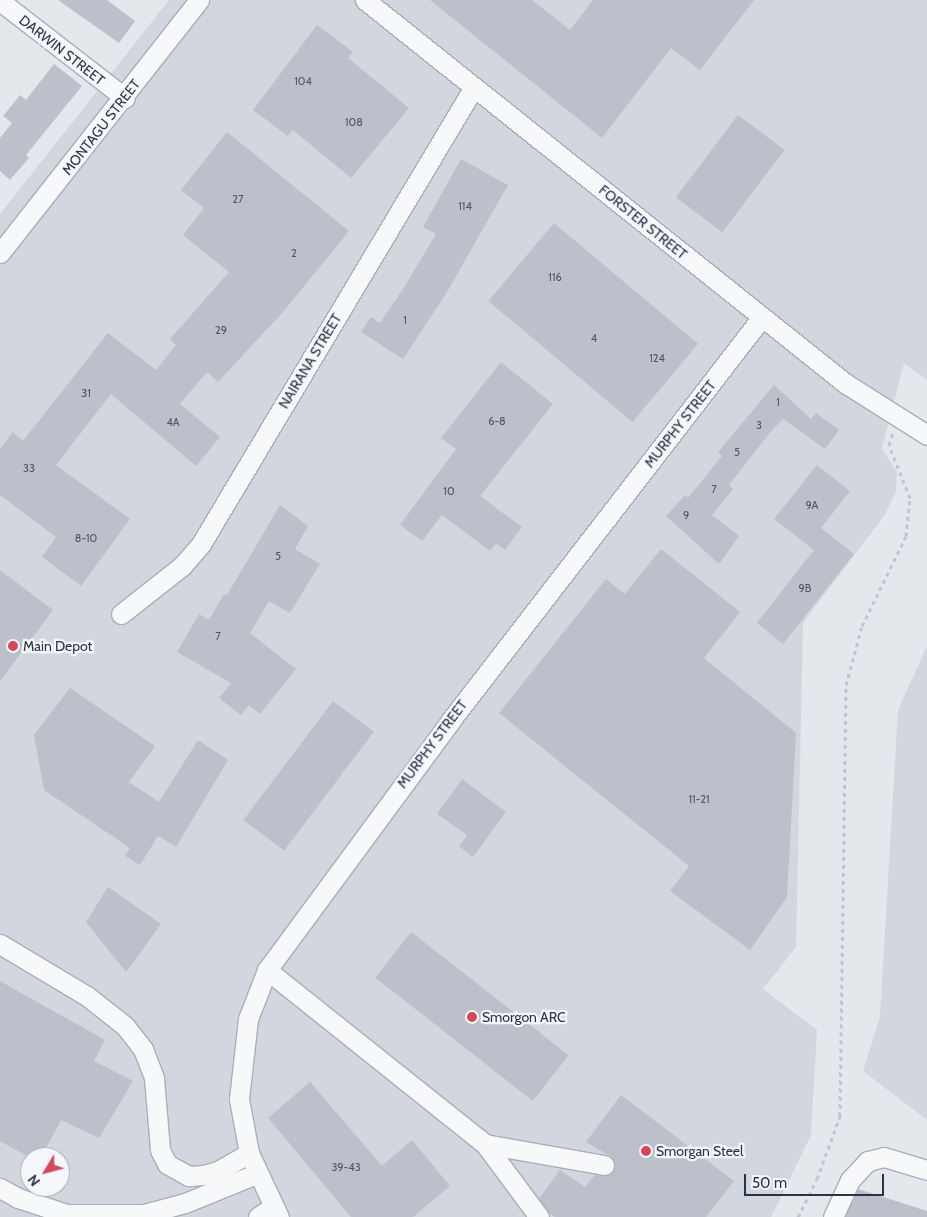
<!DOCTYPE html>
<html>
<head>
<meta charset="utf-8">
<style>
	body { margin:0 }
	#map { position:relative; width:927px; height:1217px; overflow:hidden; background:#e4e7ec; font-family:Cabin,sans-serif }
	div>[style] { position:absolute }
	[style*='--x'] { left:calc(var(--x)*1px); top:calc(var(--y)*1px); width:calc(var(--w)*1px); rotate:calc(var(--a)*1deg) }
	.built>* { inset:0; background:#d2d6de }
	.building>* { inset:0; background:#bbc0ca; transform-origin:0 0 }
	.path>* { height:3px; margin-top:-1.5px; transform-origin:0; background:repeating-linear-gradient(90deg,#c2c5cb 0 4px,transparent 0 8px) }
	.roads { filter:drop-shadow(1px 0 #a9aeb7) drop-shadow(-1px 0 #a9aeb7) drop-shadow(0 1px #a9aeb7) drop-shadow(0 -1px #a9aeb7) }
	.minor>* { height:19px; margin:-9.5px; padding:0 9.5px; transform-origin:9.5px; border-radius:9.5px; background:#f7f8fa }
	.dots>* { width:14px; height:14px; translate:-50% -50%; box-sizing:border-box; border:2px solid #f4f6f9; border-radius:50% }
	span { translate:-50% -50%; white-space:nowrap; text-align:center; line-height:1.15; -webkit-text-stroke:4.5px #f4f6f9; paint-order:stroke }
	.number-label { font-size:11px; color:#4f5766 }
	.number-label span { -webkit-text-stroke-width:0 }
	.street-label { font-size:14px; color:#2b3445 }
	.poi-label { font-size:14px; color:#2b3445 }
	.left { translate:0 -50%; text-align:left }
	.north { position:absolute; left:20px; top:1147px; width:50px; height:50px; box-sizing:border-box; background:#f4f6f9; border:1px solid #a4a8b1; border-radius:50%; rotate:233deg; font-size:14px; font-weight:700; line-height:20px; text-align:center; color:#2b3445 }
	.north::after { content:''; display:block; margin:auto; width:18px; height:22px; background:#d1495b; clip-path:polygon(50% 0,100% 100%,50% 72%,0 100%) }
	.scale { position:absolute; left:744px; top:1174px; width:140px; height:22px; box-sizing:border-box; border:2px solid #2b3445; border-top:0; padding-left:6px; font-size:15px; line-height:18px; white-space:nowrap; color:#2b3445; -webkit-text-stroke:4px #f4f6f9; paint-order:stroke }
</style>
</head>
<body>
<div id="map">
	<div class="built">
		<div style="clip-path:polygon(evenodd,169px 0,927px 0,927px 380px,904px 363px,882px 448px,897px 472px,896px 491px,884px 516px,803px 623px,796px 947px,763px 989px,817px 1030px,811px 1135px,771px 1217px,0 1217px,0 214px,169px 0,30px 1157px,60px 1157px,60px 1187px,30px 1187px,30px 1157px)"></div>
		<div style="clip-path:polygon(927px 646px,927px 1120px,863px 1071px,880px 1017px,898px 710px)"></div>
	</div>
	<div class="building">
		<div style="clip-path:polygon(58px 0,107px 0,135px 21px,119px 43px)"></div>
		<div style="clip-path:polygon(430px 0,532px 0,570px 30px,593px 0,754px 0,700px 70px,671px 48px,602px 138px)"></div>
		<div style="clip-path:polygon(317px 25px,353px 52px,348px 58px,409px 108px,351px 178px,293px 130px,288px 136px,253px 110px)"></div>
		<div style="clip-path:polygon(54px 64px,82px 86px,26px 155px,29px 158px,10px 180px,0 171px,0 138px,12px 123px,3px 116px,20px 95px,26px 100px)"></div>
		<div style="left:738px;top:115px;width:58px;height:103px;rotate:37deg"></div>
		<div style="clip-path:polygon(227px 132px,349px 231px,283px 312px,218px 382px,207px 372px,180px 404px,220px 437px,196px 466px,111px 394px,56px 465px,130px 519px,81px 586px,42px 557px,56px 537px,0 495px,0 449px,13px 432px,23px 441px,108px 333px,156px 370px,176px 345px,170px 339px,229px 272px,183px 235px,204px 208px,181px 190px)"></div>
		<div style="clip-path:polygon(461px 159px,508px 185px,447px 292px,403px 359px,361px 332px,371px 317px,380px 323px,405px 286px,436px 234px,423px 227px)"></div>
		<div style="left:554px;top:223px;width:188px;height:102px;rotate:40deg"></div>
		<div style="clip-path:polygon(501px 362px,553px 404px,480px 496px,522px 527px,505px 550px,496px 543px,490px 551px,442px 515px,422px 541px,400px 525px,456px 449px,441px 438px)"></div>
		<div style="clip-path:polygon(774px 385px,811px 419px,816px 413px,839px 430px,825px 449px,783px 419px,772px 430px,729px 485px,733px 489px,712px 515px,739px 536px,719px 564px,666px 516px,685px 495px,688px 498px,722px 456px,718px 452px)"></div>
		<div style="clip-path:polygon(817px 465px,850px 491px,821px 528px,854px 554px,783px 644px,757px 623px,814px 550px,774px 519px)"></div>
		<div style="clip-path:polygon(280px 505px,308px 526px,295px 549px,320px 564px,290px 613px,269px 601px,250px 633px,296px 669px,260px 714px,249px 705px,241px 715px,219px 698px,231px 683px,177px 652px,199px 614px,209px 620px,224px 594px,227px 595px)"></div>
		<div style="clip-path:polygon(661px 549px,740px 612px,704px 658px,796px 733px,787px 897px,750px 950px,670px 891px,689px 866px,499px 713px,606px 579px,625px 594px)"></div>
		<div style="clip-path:polygon(0 570px,53px 610px,0 681px)"></div>
		<div style="clip-path:polygon(70px 688px,155px 746px,129px 782px,159px 802px,198px 740px,228px 760px,176px 847px,158px 836px,140px 865px,125px 856px,130px 848px,44px 790px,34px 735px)"></div>
		<div style="left:333px;top:701px;width:51px;height:149px;rotate:37deg"></div>
		<div style="clip-path:polygon(462px 779px,506px 812px,473px 857px,459px 846px,467px 835px,437px 814px)"></div>
		<div style="clip-path:polygon(108px 887px,161px 924px,126px 972px,86px 922px)"></div>
		<div style="left:411px;top:932px;width:200px;height:58px;rotate:38deg"></div>
		<div style="clip-path:polygon(0 981px,105px 1040px,94px 1061px,133px 1081px,99px 1138px,61px 1120px,41px 1157px,29px 1157px,0 1141px)"></div>
		<div style="clip-path:polygon(310px 1082px,382px 1166px,412px 1140px,450px 1186px,413px 1217px,351px 1217px,268px 1118px)"></div>
		<div style="clip-path:polygon(621px 1095px,734px 1181px,706px 1217px,555px 1217px,549px 1213px,539px 1199px,560px 1170px,585px 1187px,595px 1175px,607px 1176px,613px 1172px,615px 1166px,612px 1157px,586px 1142px)"></div>
		<div style="clip-path:polygon(858px 1189px,927px 1211px,927px 1217px,845px 1217px)"></div>
	</div>
	<div class="path">
		<div style="--x:798;--y:1217;--w:42;--a:-63.4"></div>
		<div style="--x:817;--y:1179;--w:67;--a:-69.9"></div>
		<div style="--x:840;--y:1116;--w:431;--a:-89.2"></div>
		<div style="--x:846;--y:685;--w:61;--a:-74.8"></div>
		<div style="--x:862;--y:626;--w:100;--a:-63.9"></div>
		<div style="--x:906;--y:536;--w:38;--a:-84"></div>
		<div style="--x:910;--y:498;--w:57;--a:-111.6"></div>
		<div style="--x:889;--y:445;--w:13;--a:-72"></div>
	</div>
	<div class="roads">
		<div class="minor">
			<div style="--x:365;--y:0;--w:614;--a:38.59"></div>
			<div style="--x:845;--y:383;--w:97;--a:32.4"></div>
			<div style="--x:0;--y:1;--w:158;--a:37.8"></div>
			<div style="--x:0;--y:253;--w:322;--a:-51.8"></div>
			<div style="--x:121;--y:614;--w:78;--a:-38.2"></div>
			<div style="--x:182;--y:566;--w:29;--a:-49"></div>
			<div style="--x:201;--y:544;--w:532;--a:-59.15"></div>
			<div style="--x:0;--y:944;--w:101;--a:30.9"></div>
			<div style="--x:87;--y:996;--w:48;--a:38.3"></div>
			<div style="--x:125;--y:1026;--w:29;--a:52"></div>
			<div style="--x:143;--y:1049;--w:31;--a:69"></div>
			<div style="--x:154;--y:1078;--w:72;--a:85.2"></div>
			<div style="--x:160;--y:1150;--w:16;--a:63"></div>
			<div style="--x:167;--y:1164;--w:25;--a:29"></div>
			<div style="--x:189;--y:1176;--w:14;--a:-4"></div>
			<div style="--x:203;--y:1175;--w:16;--a:-15"></div>
			<div style="--x:218;--y:1171;--w:36;--a:-30"></div>
			<div style="--x:267;--y:970;--w:279;--a:38.6"></div>
			<div style="--x:485;--y:1144;--w:91;--a:53.5"></div>
			<div style="--x:485;--y:1144;--w:121;--a:10"></div>
			<div style="--x:0;--y:1188;--w:21;--a:29"></div>
			<div style="--x:18;--y:1198;--w:52;--a:18.1"></div>
			<div style="--x:67;--y:1214;--w:77;--a:0"></div>
			<div style="--x:144;--y:1214;--w:42;--a:-15"></div>
			<div style="--x:185;--y:1203;--w:77;--a:-22.2"></div>
			<div style="--x:258;--y:1217;--w:18;--a:-34"></div>
			<div style="--x:279;--y:1217;--w:71;--a:-115.1"></div>
			<div style="--x:249;--y:1153;--w:55;--a:-100.5"></div>
			<div style="--x:239;--y:1099;--w:81;--a:-83.6"></div>
			<div style="--x:248;--y:1019;--w:53;--a:-68.8"></div>
			<div style="--x:267;--y:970;--w:310;--a:-53.6"></div>
			<div style="--x:451;--y:720;--w:509;--a:-52.34"></div>
			<div style="--x:833;--y:1217;--w:41;--a:-65.3"></div>
			<div style="--x:850;--y:1180;--w:26;--a:-47"></div>
			<div style="--x:868;--y:1161;--w:16;--a:-14"></div>
			<div style="--x:884;--y:1157;--w:45;--a:16.8"></div>
		</div>
	</div>
	<div class="dots">
		<div style="left:13px;top:646px;background:#d1495b"></div>
		<div style="left:472px;top:1017px;background:#d1495b"></div>
		<div style="left:646px;top:1151px;background:#d1495b"></div>
	</div>
	<div class="number-label">
		<span style="left:303px;top:81px">104</span>
		<span style="left:354px;top:122px">108</span>
		<span style="left:238px;top:199px">27</span>
		<span style="left:465px;top:206px">114</span>
		<span style="left:294px;top:253px">2</span>
		<span style="left:555px;top:277px">116</span>
		<span style="left:405px;top:320px">1</span>
		<span style="left:221px;top:330px">29</span>
		<span style="left:594px;top:338px">4</span>
		<span style="left:657px;top:358px">124</span>
		<span style="left:86px;top:393px">31</span>
		<span style="left:778px;top:402px">1</span>
		<span style="left:497px;top:421px">6-8</span>
		<span style="left:173px;top:422px">4A</span>
		<span style="left:759px;top:425px">3</span>
		<span style="left:737px;top:452px">5</span>
		<span style="left:29px;top:468px">33</span>
		<span style="left:714px;top:489px">7</span>
		<span style="left:449px;top:491px">10</span>
		<span style="left:812px;top:505px">9A</span>
		<span style="left:686px;top:515px">9</span>
		<span style="left:86px;top:538px">8-10</span>
		<span style="left:278px;top:556px">5</span>
		<span style="left:805px;top:588px">9B</span>
		<span style="left:218px;top:636px">7</span>
		<span style="left:699px;top:799px">11-21</span>
		<span style="left:346px;top:1167px">39-43</span>
	</div>
	<div class="street-label">
		<span style="left:62px;top:50px;rotate:38deg">DARWIN STREET</span>
		<span style="left:101px;top:127px;rotate:-52deg">MONTAGU STREET</span>
		<span style="left:643px;top:222px;rotate:39deg">FORSTER STREET</span>
		<span style="left:310px;top:361px;rotate:-59deg">NAIRANA STREET</span>
		<span style="left:680px;top:424px;rotate:-52deg">MURPHY STREET</span>
		<span style="left:432px;top:744px;rotate:-53deg">MURPHY STREET</span>
	</div>
	<div class="poi-label">
		<span class="left" style="left:23px;top:646px">Main Depot</span>
		<span class="left" style="left:482px;top:1017px">Smorgon ARC</span>
		<span class="left" style="left:656px;top:1151px">Smorgan Steel</span>
	</div>
	<div class="north">N</div>
	<div class="scale">50 m</div>
</div>
</body>
</html>
